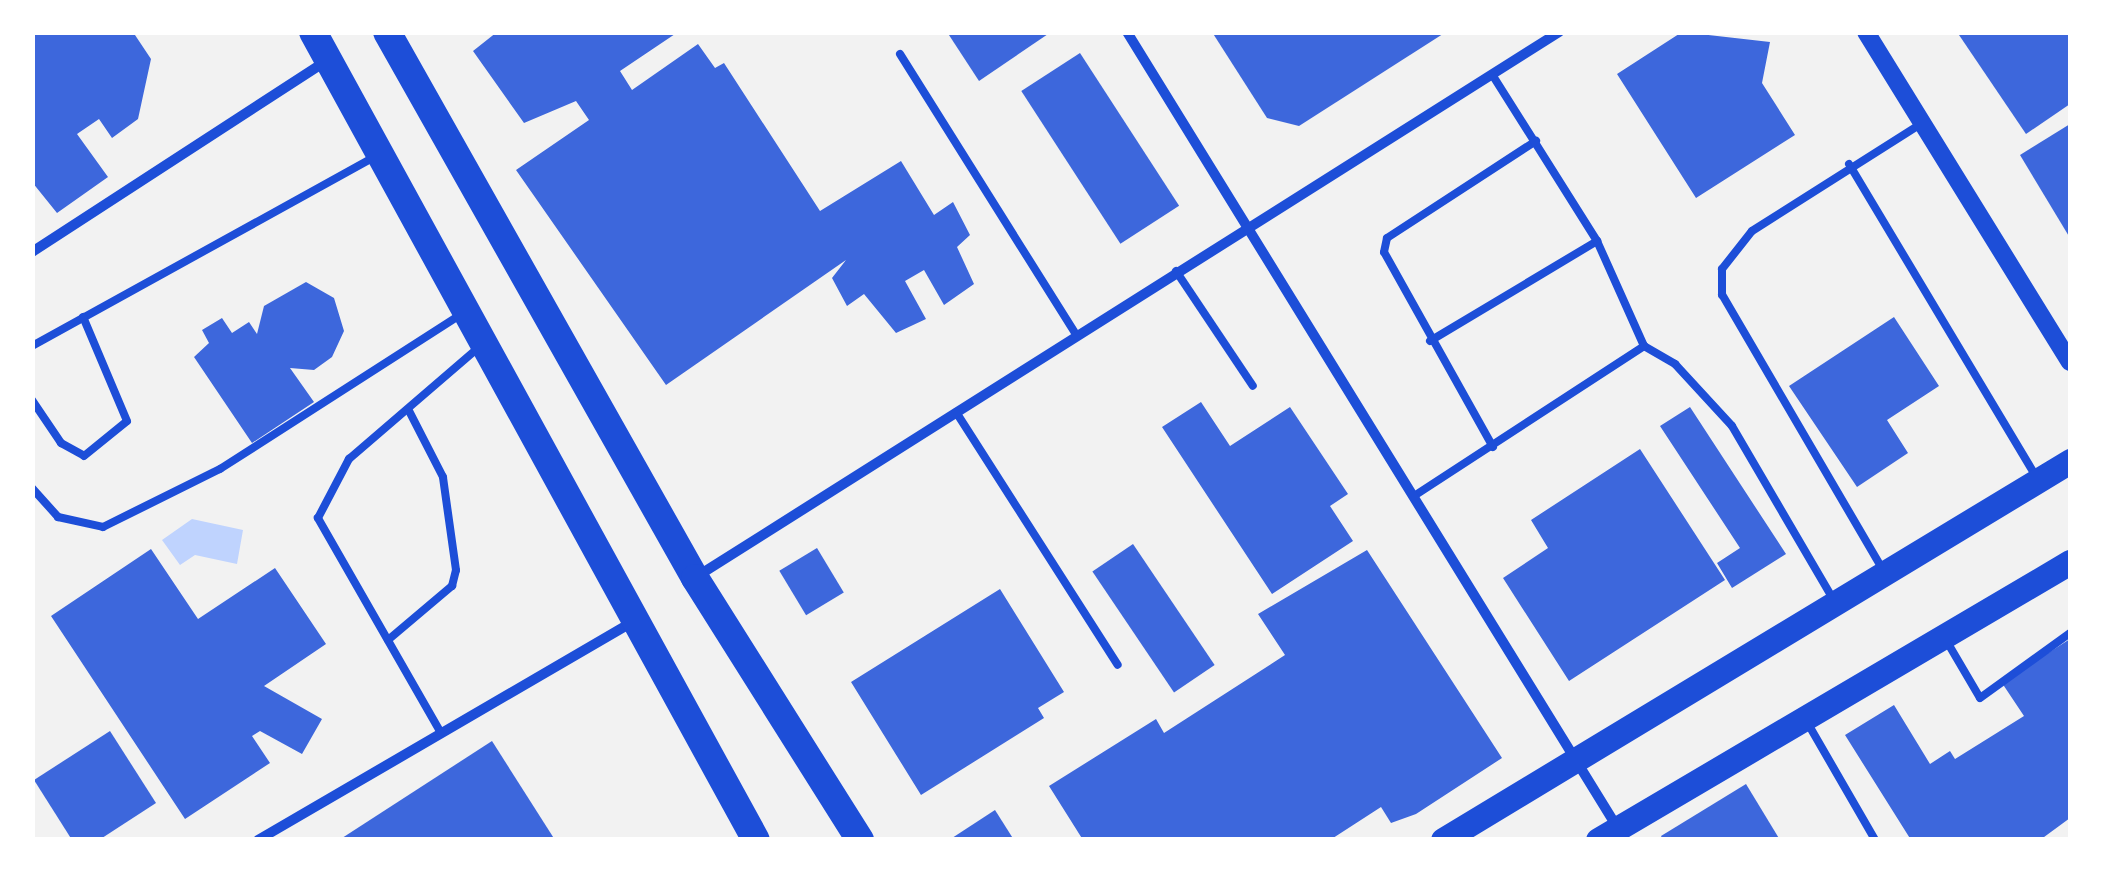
<!DOCTYPE html>
<html>
<head>
<meta charset="utf-8">
<style>
	body { margin:0 }
	#map { position:relative; width:2103px; height:872px; overflow:hidden; background:#f2f2f2; font-family:Jost,sans-serif }
	div>[style] { position:absolute }
	[style*='--x'] { left:calc(var(--x)*1px); top:calc(var(--y)*1px); width:calc(var(--w)*1px); rotate:calc(var(--a)*1deg) }
	.water>* { inset:0; background:#bfd3fe }
	.building>* { inset:0; background:#3d67dc; transform-origin:0 0 }
	.service>* { height:8px; margin:-4px; padding:0 4px; transform-origin:4px; border-radius:4px; background:#1d4ed8 }
	.minor>* { height:10px; margin:-5px; padding:0 5px; transform-origin:5px; border-radius:5px; background:#1d4ed8 }
	.tertiary>* { height:18px; margin:-9px; padding:0 9px; transform-origin:9px; border-radius:9px; background:#1d4ed8 }
	.primary>* { height:25px; margin:-12.5px; padding:0 12.5px; transform-origin:12.5px; border-radius:12.5px; background:#1d4ed8 }
	.trunk>* { height:28px; margin:-14px; padding:0 14px; transform-origin:14px; border-radius:14px; background:#1d4ed8 }
	span { translate:-50% -50%; white-space:nowrap; text-align:center; line-height:1.15; -webkit-text-stroke:9px #fff; paint-order:stroke }
	.frame { position:absolute; inset:0; border:35px solid #fff; pointer-events:none }
</style>
</head>
<body>
<div id="map">
	<div class="water">
		<div style="clip-path:polygon(192px 519px,243px 530px,237px 564px,195px 555px,180px 565px,162px 540px)"></div>
	</div>
	<div class="building">
		<div style="clip-path:polygon(32px 32px,133px 32px,151px 59px,138px 119px,112px 138px,99px 119px,77px 134px,108px 177px,57px 213px,32px 182px)"></div>
		<div style="clip-path:polygon(497px 32px,678px 32px,620px 71px,632px 90px,698px 44px,715px 68px,724px 63px,820px 211px,901px 161px,934px 215px,953px 202px,970px 235px,957px 247px,974px 284px,944px 305px,924px 270px,905px 281px,926px 319px,896px 333px,864px 294px,847px 306px,832px 278px,846px 260px,666px 385px,516px 170px,589px 120px,576px 101px,524px 123px,473px 51px)"></div>
		<div style="clip-path:polygon(947px 32px,1051px 32px,979px 81px)"></div>
		<div style="clip-path:polygon(1212px 32px,1446px 32px,1299px 126px,1267px 118px)"></div>
		<div style="clip-path:polygon(1682px 32px,1770px 42px,1762px 83px,1795px 135px,1696px 198px,1617px 74px)"></div>
		<div style="clip-path:polygon(1957px 32px,2070px 32px,2070px 104px,2026px 134px)"></div>
		<div style="left:1080px;top:53px;width:182px;height:70px;rotate:57deg"></div>
		<div style="clip-path:polygon(2070px 124px,2070px 238px,2020px 155px)"></div>
		<div style="clip-path:polygon(306px 282px,334px 298px,344px 331px,332px 357px,314px 370px,290px 368px,314px 402px,252px 443px,194px 357px,209px 343px,202px 330px,222px 318px,232px 333px,249px 322px,257px 334px,264px 306px)"></div>
		<div style="clip-path:polygon(1894px 317px,1939px 386px,1887px 420px,1908px 453px,1857px 487px,1789px 386px)"></div>
		<div style="clip-path:polygon(1201px 402px,1230px 446px,1290px 407px,1348px 494px,1330px 506px,1353px 541px,1272px 594px,1162px 427px)"></div>
		<div style="clip-path:polygon(1690px 407px,1786px 554px,1732px 588px,1717px 563px,1740px 548px,1660px 426px)"></div>
		<div style="clip-path:polygon(1640px 449px,1725px 580px,1569px 681px,1503px 578px,1548px 548px,1531px 520px)"></div>
		<div style="left:1133px;top:544px;width:146px;height:49px;rotate:56deg"></div>
		<div style="left:817px;top:548px;width:52px;height:44px;rotate:59deg"></div>
		<div style="clip-path:polygon(151px 549px,198px 619px,275px 568px,326px 644px,264px 686px,322px 719px,302px 754px,260px 731px,252px 736px,270px 763px,185px 819px,51px 616px)"></div>
		<div style="clip-path:polygon(1367px 550px,1502px 758px,1416px 814px,1391px 823px,1381px 807px,1330px 840px,1083px 840px,1049px 786px,1156px 719px,1164px 733px,1285px 655px,1258px 614px)"></div>
		<div style="clip-path:polygon(1000px 589px,1064px 692px,1038px 708px,1044px 718px,921px 795px,851px 682px)"></div>
		<div style="clip-path:polygon(2070px 639px,2070px 818px,2040px 840px,1911px 840px,1845px 735px,1894px 705px,1930px 764px,1950px 751px,1955px 759px,2024px 716px,2002px 683px)"></div>
		<div style="clip-path:polygon(110px 731px,156px 803px,99px 840px,72px 840px,34px 780px)"></div>
		<div style="clip-path:polygon(492px 741px,555px 840px,339px 840px)"></div>
		<div style="clip-path:polygon(1746px 784px,1780px 840px,1663px 840px,1661px 836px)"></div>
		<div style="clip-path:polygon(995px 810px,1014px 840px,949px 840px)"></div>
	</div>
	<div class="service">
		<div style="--x:900;--y:54;--w:332;--a:57.9"></div>
		<div style="--x:1849;--y:164;--w:364;--a:59.1"></div>
		<div style="--x:1176;--y:271;--w:138;--a:56.2"></div>
		<div style="--x:1430;--y:341;--w:195;--a:-30.9"></div>
		<div style="--x:32;--y:346;--w:393;--a:-28.9"></div>
		<div style="--x:1644;--y:346;--w:36;--a:30"></div>
		<div style="--x:1675;--y:364;--w:84;--a:47.4"></div>
		<div style="--x:1732;--y:426;--w:198;--a:59.7"></div>
		<div style="--x:32;--y:400;--w:52;--a:56"></div>
		<div style="--x:61;--y:443;--w:26;--a:29"></div>
		<div style="--x:84;--y:456;--w:55;--a:-39.1"></div>
		<div style="--x:127;--y:421;--w:113;--a:-112.9"></div>
		<div style="--x:956;--y:412;--w:300;--a:57.4"></div>
		<div style="--x:1493;--y:447;--w:223;--a:-119.2"></div>
		<div style="--x:1384;--y:252;--w:14;--a:-78"></div>
		<div style="--x:1387;--y:238;--w:178;--a:-33.1"></div>
		<div style="--x:32;--y:488;--w:39;--a:48"></div>
		<div style="--x:58;--y:517;--w:46;--a:12.5"></div>
		<div style="--x:103;--y:527;--w:131;--a:-26.4"></div>
		<div style="--x:220;--y:469;--w:285;--a:-32.7"></div>
		<div style="--x:1414;--y:496;--w:275;--a:-33.1"></div>
		<div style="--x:1644;--y:346;--w:115;--a:-114.1"></div>
		<div style="--x:1597;--y:241;--w:197;--a:-122.2"></div>
		<div style="--x:1883;--y:570;--w:319;--a:-120.3"></div>
		<div style="--x:1722;--y:295;--w:26;--a:-90"></div>
		<div style="--x:1722;--y:269;--w:48;--a:-51.7"></div>
		<div style="--x:1752;--y:231;--w:201;--a:-32.4"></div>
		<div style="--x:388;--y:640;--w:84;--a:-40.2"></div>
		<div style="--x:452;--y:586;--w:16;--a:-76"></div>
		<div style="--x:456;--y:570;--w:94;--a:-98"></div>
		<div style="--x:443;--y:477;--w:76;--a:-117.2"></div>
		<div style="--x:1946;--y:640;--w:67;--a:59.6"></div>
		<div style="--x:1980;--y:698;--w:111;--a:-35.8"></div>
		<div style="--x:1807;--y:722;--w:136;--a:60"></div>
		<div style="--x:441;--y:733;--w:248;--a:-119.8"></div>
		<div style="--x:318;--y:518;--w:67;--a:-62.3"></div>
		<div style="--x:349;--y:459;--w:169;--a:-40.7"></div>
	</div>
	<div class="minor">
		<div style="--x:1127;--y:32;--w:949;--a:58.35"></div>
		<div style="--x:32;--y:252;--w:353;--a:-33"></div>
		<div style="--x:696;--y:577;--w:1021;--a:-32.27"></div>
		<div style="--x:258;--y:840;--w:433;--a:-30.2"></div>
	</div>
	<div class="tertiary">
		<div style="--x:1866;--y:32;--w:388;--a:58.3"></div>
	</div>
	<div class="primary">
		<div style="--x:1443;--y:840;--w:733;--a:-31.15"></div>
		<div style="--x:1598;--y:840;--w:548;--a:-30.5"></div>
	</div>
	<div class="trunk">
		<div style="--x:313;--y:32;--w:921;--a:61.27"></div>
		<div style="--x:387;--y:32;--w:627;--a:60.57"></div>
		<div style="--x:695;--y:578;--w:310;--a:57.8"></div>
	</div>
	<div class="frame"></div>
</div>
</body>
</html>
